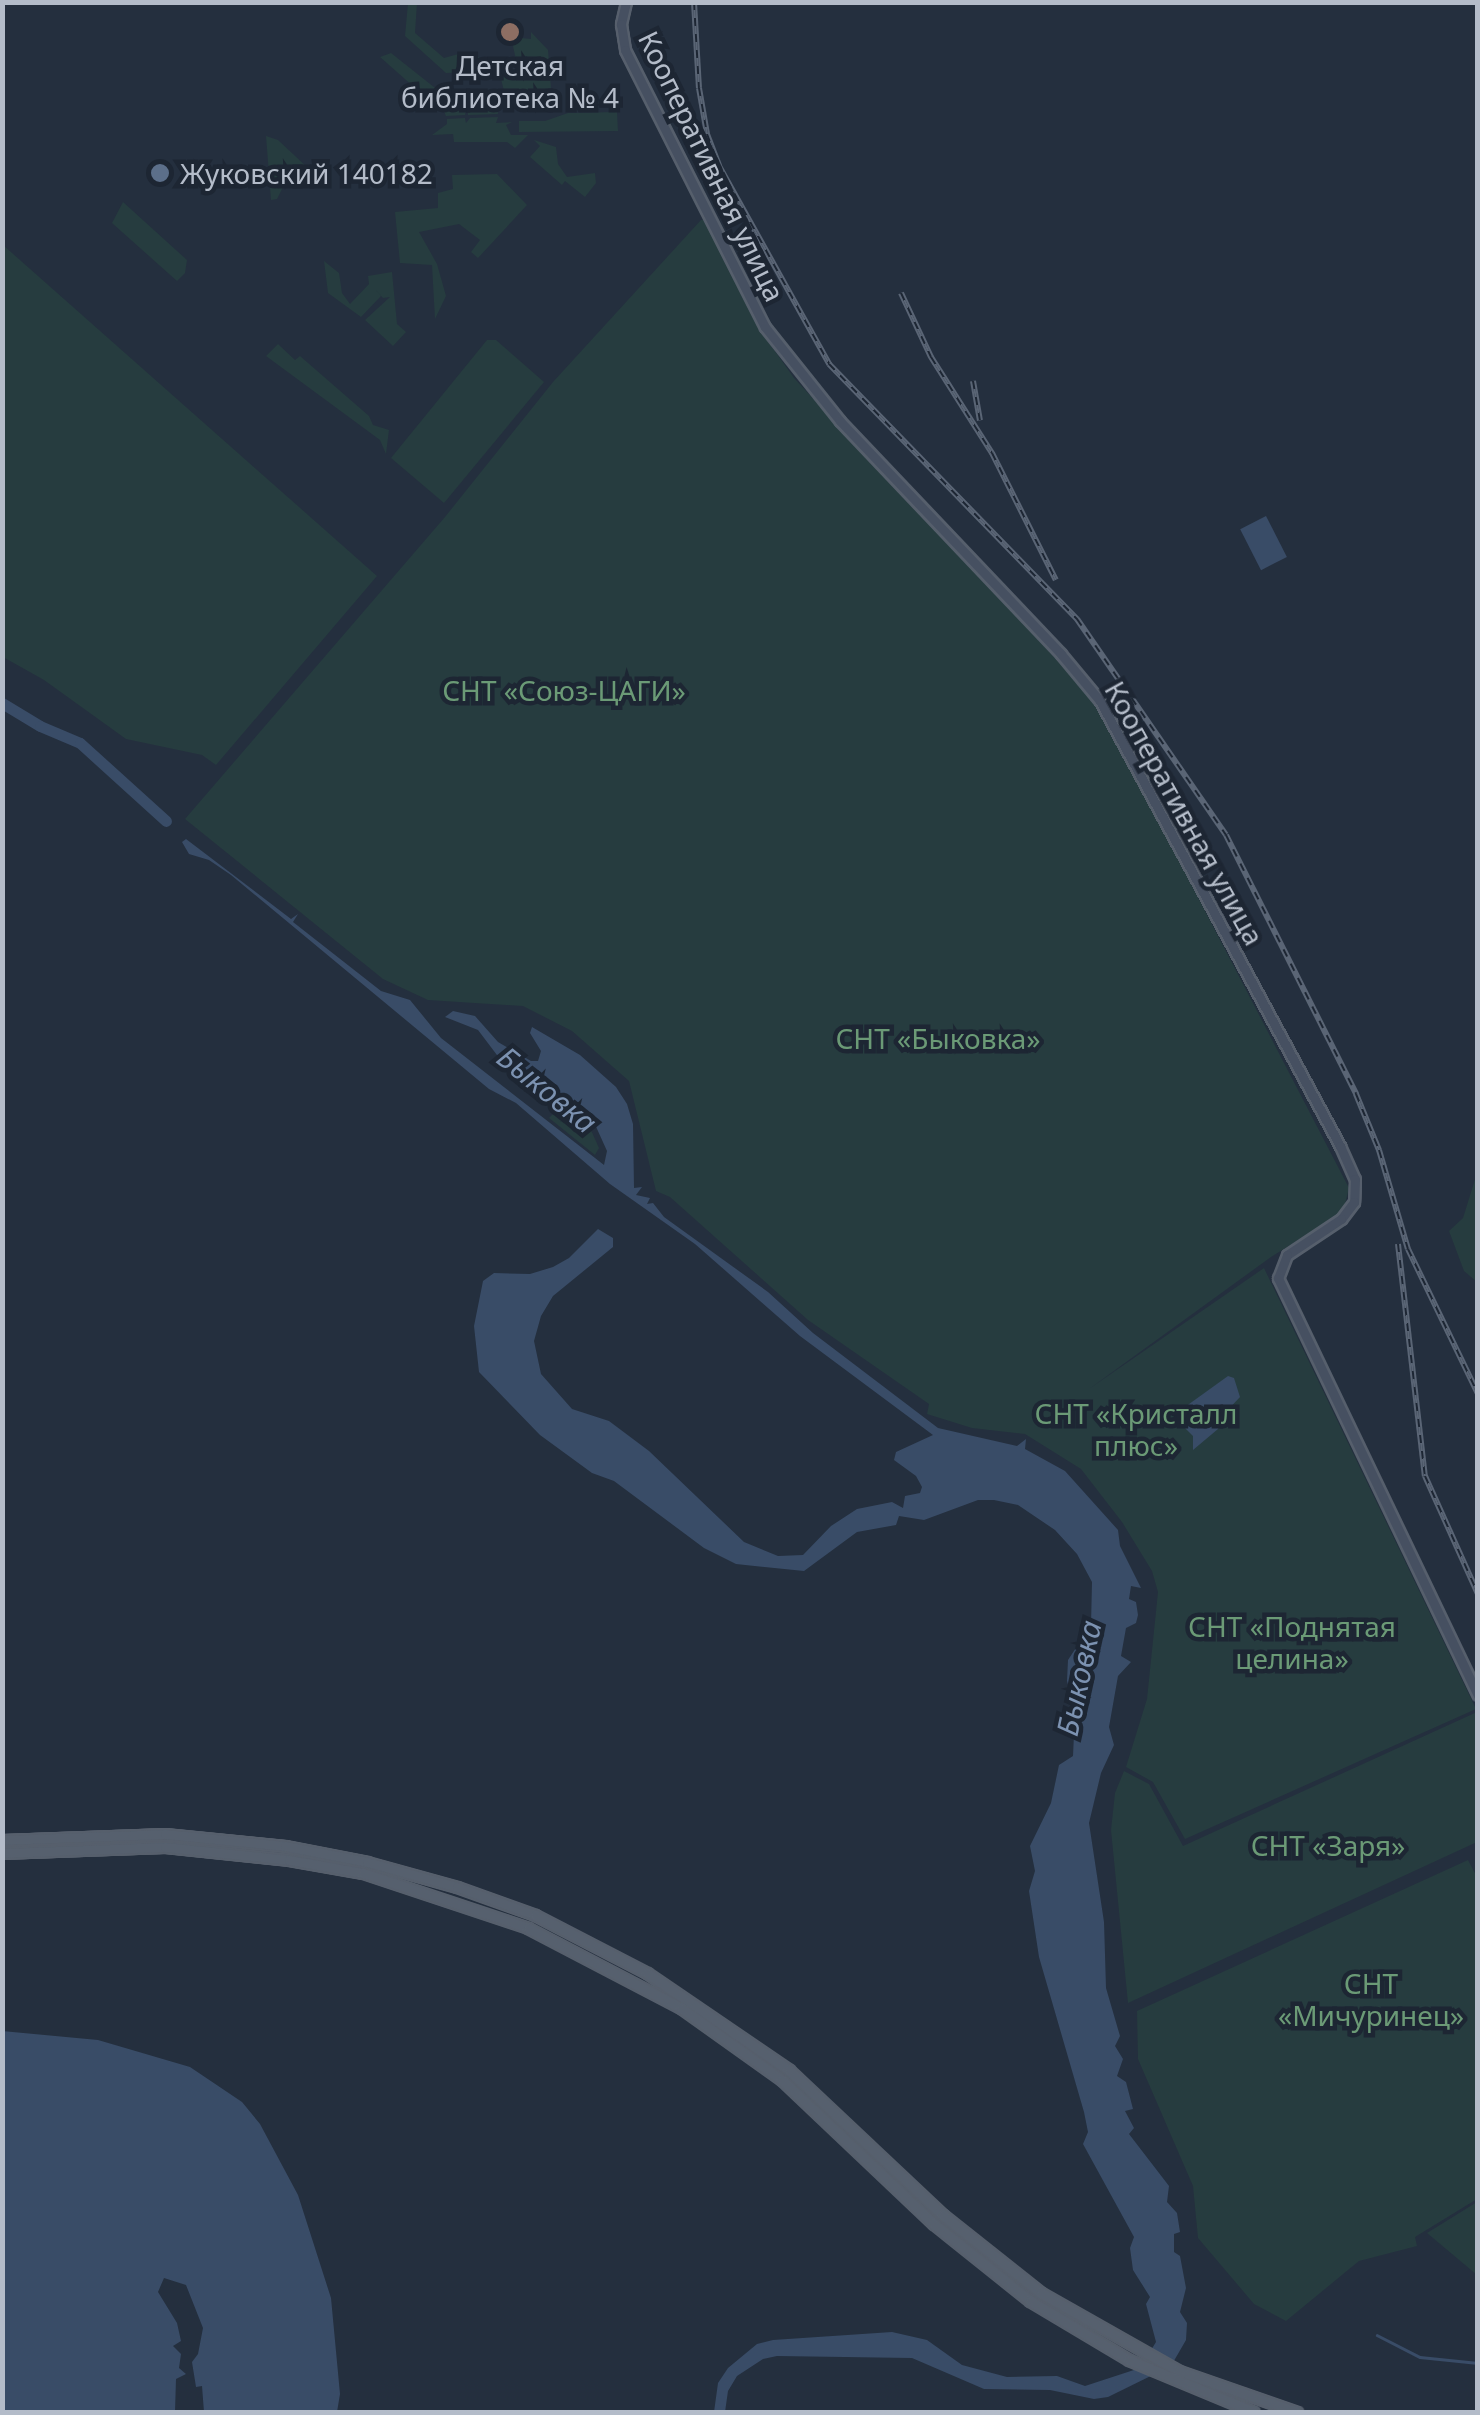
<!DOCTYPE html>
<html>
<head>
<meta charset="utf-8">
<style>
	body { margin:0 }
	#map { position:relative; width:1480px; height:2415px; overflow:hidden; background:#242f3e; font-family:"Noto Sans",sans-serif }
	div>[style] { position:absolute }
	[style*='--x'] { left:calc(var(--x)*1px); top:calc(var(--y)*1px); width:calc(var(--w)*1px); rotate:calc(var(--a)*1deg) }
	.green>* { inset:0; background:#263c3f }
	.water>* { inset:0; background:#394c67; transform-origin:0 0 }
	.stream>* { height:2.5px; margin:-1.25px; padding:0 1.25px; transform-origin:1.25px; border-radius:1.25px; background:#394c67 }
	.river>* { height:11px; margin:-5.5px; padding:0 5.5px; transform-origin:5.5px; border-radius:5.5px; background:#394c67 }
	.roads { filter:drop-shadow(2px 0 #565f6c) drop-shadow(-2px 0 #565f6c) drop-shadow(0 2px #565f6c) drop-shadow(0 -2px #565f6c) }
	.secondary>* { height:9px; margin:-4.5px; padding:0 4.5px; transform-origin:4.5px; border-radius:4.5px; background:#465061 }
	.primary>* { height:9px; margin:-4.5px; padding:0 4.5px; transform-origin:4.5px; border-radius:4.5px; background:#56606e }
	.rail>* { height:6px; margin-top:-3px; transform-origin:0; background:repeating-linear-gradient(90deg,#1d2633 0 8px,#5a6575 0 16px); box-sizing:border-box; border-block:2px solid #5a6575 }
	.dots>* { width:28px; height:28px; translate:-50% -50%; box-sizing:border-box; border:5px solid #1d2633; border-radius:50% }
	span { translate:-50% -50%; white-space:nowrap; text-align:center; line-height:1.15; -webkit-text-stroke:9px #1d2633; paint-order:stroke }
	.poi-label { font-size:28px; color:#b4bcc9 }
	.left { translate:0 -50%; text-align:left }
	.street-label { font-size:28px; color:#b4bcc9 }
	.park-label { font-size:28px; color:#6b9a76 }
	.water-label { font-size:30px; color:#7c92b1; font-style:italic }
	.frame { position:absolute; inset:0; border:5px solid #b4bcc9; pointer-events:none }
</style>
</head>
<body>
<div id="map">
	<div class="green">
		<div style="clip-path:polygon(408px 3px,417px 3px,415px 33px,444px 58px,462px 53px,462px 58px,479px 57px,480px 72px,446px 73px,405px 36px)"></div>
		<div style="clip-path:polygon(531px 32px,548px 50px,551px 88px,505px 95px,498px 67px,507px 66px,508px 78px,523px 78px,523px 63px,528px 62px,527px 56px,516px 60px,511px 37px,531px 39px)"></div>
		<div style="clip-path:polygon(391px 53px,449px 99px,499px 97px,499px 102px,491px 106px,497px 107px,498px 114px,468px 115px,467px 106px,465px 115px,446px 116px,443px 109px,459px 107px,440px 110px,380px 57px)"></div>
		<div style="clip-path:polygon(617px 112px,618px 131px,519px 132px,519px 121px,545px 121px,568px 113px)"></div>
		<div style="clip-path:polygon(498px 117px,496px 123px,512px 122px,506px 125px,511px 135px,528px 135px,515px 148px,507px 142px,454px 142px,453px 134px,432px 135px,447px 124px,447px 119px,465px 118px,466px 123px,470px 118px)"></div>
		<div style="clip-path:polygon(266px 136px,278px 140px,308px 168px,309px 184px,284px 185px,277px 199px,271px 200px)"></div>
		<div style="clip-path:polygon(534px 140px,556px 147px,558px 164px,567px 177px,595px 173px,596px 183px,585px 197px,565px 181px,562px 185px,530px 157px,540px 146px)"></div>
		<div style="clip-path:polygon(497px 174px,527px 205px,478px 258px,471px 252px,480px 240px,459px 224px,419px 232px,437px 264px,446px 296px,435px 319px,432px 265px,400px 263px,395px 212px,438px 208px,438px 193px,453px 189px,452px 175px)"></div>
		<div style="clip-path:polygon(123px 202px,187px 260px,185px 273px,177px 281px,112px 223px)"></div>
		<div style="clip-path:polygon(701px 220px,707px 220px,758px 327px,794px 378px,1097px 703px,1349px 1188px,1343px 1212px,1271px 1257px,1089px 1389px,1264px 1268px,1476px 1709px,1185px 1839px,1153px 1782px,1126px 1767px,1147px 1699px,1158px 1592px,1152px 1571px,1122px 1522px,1081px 1469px,1025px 1434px,972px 1428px,927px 1414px,929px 1404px,808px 1320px,670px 1197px,656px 1191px,629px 1081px,572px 1031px,523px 1006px,428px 1000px,383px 979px,185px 819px,445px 517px,553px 382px)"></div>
		<div style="clip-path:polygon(3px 245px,377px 576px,216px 765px,202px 755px,126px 739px,44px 680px,3px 657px)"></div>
		<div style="clip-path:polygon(324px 261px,339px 273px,342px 293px,350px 304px,369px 284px,368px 276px,392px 272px,397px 324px,406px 332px,393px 346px,365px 320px,390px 297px,383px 298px,374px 288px,381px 296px,361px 317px,328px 293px)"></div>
		<div style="clip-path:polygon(487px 340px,496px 340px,544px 382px,444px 503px,391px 458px)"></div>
		<div style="clip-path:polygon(278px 344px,295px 360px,300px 356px,369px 416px,373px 425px,389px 430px,386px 454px,380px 440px,266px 356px)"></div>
		<div style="clip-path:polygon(562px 1105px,586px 1119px,599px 1148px,595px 1155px,549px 1118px)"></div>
		<div style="clip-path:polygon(1477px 1173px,1477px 1282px,1464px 1271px,1449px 1231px,1463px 1218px)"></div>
		<div style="clip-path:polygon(1477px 1712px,1477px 1842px,1128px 2003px,1111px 1830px,1115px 1793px,1124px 1771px,1149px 1784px,1183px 1846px)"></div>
		<div style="clip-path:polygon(1468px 1860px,1478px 1879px,1477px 2199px,1415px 2237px,1417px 2246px,1359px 2261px,1286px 2321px,1254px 2304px,1198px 2238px,1193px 2186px,1138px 2059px,1137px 2011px)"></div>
		<div style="clip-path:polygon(1477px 2202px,1477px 2275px,1427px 2233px)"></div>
	</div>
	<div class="water">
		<div style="left:1266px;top:516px;width:46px;height:29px;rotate:63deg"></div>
		<div style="clip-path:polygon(186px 839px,291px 919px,298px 914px,293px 922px,381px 991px,410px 1000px,441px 1038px,604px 1165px,607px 1151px,593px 1120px,548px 1084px,535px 1081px,528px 1069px,523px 1072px,503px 1063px,478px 1030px,445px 1017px,453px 1011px,475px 1016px,498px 1042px,531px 1061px,538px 1061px,541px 1051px,530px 1033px,532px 1027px,580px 1055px,616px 1087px,627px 1104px,633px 1124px,634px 1188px,642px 1187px,636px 1195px,650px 1198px,647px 1204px,653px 1203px,664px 1217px,768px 1292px,813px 1333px,938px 1428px,1017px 1446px,1026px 1439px,1025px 1449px,1065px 1471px,1118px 1530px,1120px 1546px,1141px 1588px,1131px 1586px,1129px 1599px,1136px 1602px,1138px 1615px,1136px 1623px,1126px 1628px,1121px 1656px,1131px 1662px,1118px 1676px,1109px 1727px,1114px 1745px,1101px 1773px,1089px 1823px,1104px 1922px,1106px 1988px,1120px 2036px,1115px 2046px,1123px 2059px,1117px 2076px,1126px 2082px,1133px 2109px,1125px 2111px,1134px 2128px,1129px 2134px,1169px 2186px,1167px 2202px,1177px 2213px,1180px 2232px,1174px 2234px,1174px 2252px,1180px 2256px,1186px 2288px,1180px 2312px,1187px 2323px,1186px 2340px,1171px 2366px,1108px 2397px,1094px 2399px,1050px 2390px,984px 2389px,912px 2358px,777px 2356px,763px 2359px,737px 2376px,728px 2391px,725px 2412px,714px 2412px,718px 2383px,728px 2368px,757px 2344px,773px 2340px,892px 2332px,927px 2340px,962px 2365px,1007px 2377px,1057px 2376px,1085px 2386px,1140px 2368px,1156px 2342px,1146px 2304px,1150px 2297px,1133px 2270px,1130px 2248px,1134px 2237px,1083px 2144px,1088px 2132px,1084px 2112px,1039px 1957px,1029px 1891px,1035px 1871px,1030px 1846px,1051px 1803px,1059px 1765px,1073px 1756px,1075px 1712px,1067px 1681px,1068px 1660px,1091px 1625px,1092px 1582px,1077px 1554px,1055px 1530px,1018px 1505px,994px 1500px,978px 1500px,924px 1520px,899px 1516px,896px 1525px,857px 1532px,804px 1571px,736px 1564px,704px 1548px,614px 1481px,592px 1473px,540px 1435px,479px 1372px,474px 1326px,483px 1281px,494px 1273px,530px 1274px,553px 1267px,569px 1258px,598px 1229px,613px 1238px,613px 1247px,553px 1296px,541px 1316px,534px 1341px,541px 1374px,572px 1409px,609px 1421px,649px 1451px,744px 1542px,778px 1556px,803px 1555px,831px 1526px,857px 1509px,892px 1502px,903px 1508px,905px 1496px,920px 1493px,922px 1487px,916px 1476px,894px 1460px,896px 1452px,933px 1435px,800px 1336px,695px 1244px,610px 1184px,516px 1103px,489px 1089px,231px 875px,209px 860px,189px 854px,182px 842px)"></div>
		<div style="clip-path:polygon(1228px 1376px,1234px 1378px,1240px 1397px,1223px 1415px,1218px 1429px,1193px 1450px,1193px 1436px,1180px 1423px,1178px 1412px)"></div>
		<div style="clip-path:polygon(2px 2031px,98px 2040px,190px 2067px,242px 2102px,260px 2124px,298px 2195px,331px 2298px,340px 2394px,337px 2412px,204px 2412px,202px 2386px,196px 2387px,192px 2362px,198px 2354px,203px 2328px,186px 2285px,164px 2278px,158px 2292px,177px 2323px,181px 2341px,173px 2346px,181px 2354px,179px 2368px,186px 2374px,176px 2379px,175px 2412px,3px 2412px)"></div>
	</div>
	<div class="stream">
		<div style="--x:1377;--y:2335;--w:48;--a:27.1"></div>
		<div style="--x:1420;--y:2357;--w:58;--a:5.9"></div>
	</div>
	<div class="river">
		<div style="--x:2;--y:703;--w:44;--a:31.2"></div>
		<div style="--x:40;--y:726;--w:43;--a:23"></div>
		<div style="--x:80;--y:743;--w:116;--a:42.2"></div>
	</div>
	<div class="roads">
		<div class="secondary">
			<div style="--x:626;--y:2;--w:23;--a:103"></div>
			<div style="--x:621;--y:24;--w:26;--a:81"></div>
			<div style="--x:625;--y:50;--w:310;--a:63.2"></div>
			<div style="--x:765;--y:327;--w:120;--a:51.4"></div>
			<div style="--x:840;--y:421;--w:321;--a:46.5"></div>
			<div style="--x:1061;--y:654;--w:61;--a:50.3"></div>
			<div style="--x:1100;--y:701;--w:506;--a:61.66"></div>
			<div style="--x:1340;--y:1146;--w:36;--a:66"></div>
			<div style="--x:1355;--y:1179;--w:23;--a:92"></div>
			<div style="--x:1354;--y:1202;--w:21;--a:127"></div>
			<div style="--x:1341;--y:1219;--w:65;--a:146.3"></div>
			<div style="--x:1287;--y:1255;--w:25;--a:111"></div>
			<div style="--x:1278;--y:1278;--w:462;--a:64.4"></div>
		</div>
		<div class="primary">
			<div style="--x:2;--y:1840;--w:163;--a:-2.1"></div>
			<div style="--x:165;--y:1834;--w:121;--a:5.7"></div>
			<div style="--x:285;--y:1846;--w:84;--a:11"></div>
			<div style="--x:367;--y:1862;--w:93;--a:15.5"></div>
			<div style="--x:457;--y:1887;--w:83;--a:19.7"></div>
			<div style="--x:535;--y:1915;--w:126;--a:27.4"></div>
			<div style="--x:647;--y:1973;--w:172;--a:34.3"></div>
			<div style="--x:789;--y:2070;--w:212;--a:43.3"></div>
			<div style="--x:943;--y:2215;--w:125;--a:38.5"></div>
			<div style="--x:1041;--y:2293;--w:159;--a:29.5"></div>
			<div style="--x:1179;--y:2371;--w:125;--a:19.2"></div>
			<div style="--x:2;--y:1853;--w:163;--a:-2.1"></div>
			<div style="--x:165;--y:1847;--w:125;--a:6"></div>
			<div style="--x:289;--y:1860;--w:75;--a:10"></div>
			<div style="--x:363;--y:1873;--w:174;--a:18.4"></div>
			<div style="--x:528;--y:1928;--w:173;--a:27.6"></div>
			<div style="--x:681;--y:2008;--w:124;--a:35.5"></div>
			<div style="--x:782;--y:2080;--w:209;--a:43.5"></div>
			<div style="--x:934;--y:2224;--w:123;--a:38.7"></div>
			<div style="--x:1030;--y:2301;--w:115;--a:30.8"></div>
			<div style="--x:1129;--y:2360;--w:135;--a:22.6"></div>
		</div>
	</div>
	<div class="rail">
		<div style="--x:694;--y:2;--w:86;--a:86.7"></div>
		<div style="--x:699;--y:88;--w:47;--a:80.1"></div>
		<div style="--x:707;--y:134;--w:34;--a:69"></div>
		<div style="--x:719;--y:166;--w:227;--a:60.9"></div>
		<div style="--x:829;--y:364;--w:356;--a:45.8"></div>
		<div style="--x:1077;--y:619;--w:262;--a:55.4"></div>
		<div style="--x:1226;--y:835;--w:290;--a:63.3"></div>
		<div style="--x:1356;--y:1094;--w:61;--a:67.7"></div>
		<div style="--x:1379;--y:1150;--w:103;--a:73.7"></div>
		<div style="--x:1408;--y:1249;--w:161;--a:64.2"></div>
		<div style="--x:901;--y:293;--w:71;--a:64.9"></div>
		<div style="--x:931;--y:357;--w:114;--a:57.6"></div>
		<div style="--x:992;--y:453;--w:142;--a:63.3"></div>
		<div style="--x:973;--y:381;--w:40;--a:80"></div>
		<div style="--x:1398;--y:1244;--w:234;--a:83.4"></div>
		<div style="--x:1425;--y:1476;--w:129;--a:65.8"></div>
	</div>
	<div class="dots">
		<div style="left:510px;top:32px;background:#8d6e63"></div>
		<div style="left:160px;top:173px;background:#5c6f8a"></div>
	</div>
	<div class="poi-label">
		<span style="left:510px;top:81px">Детская<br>библиотека № 4</span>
		<span class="left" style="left:180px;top:173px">Жуковский 140182</span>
	</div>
	<div class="street-label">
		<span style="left:712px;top:166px;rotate:64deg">Кооперативная улица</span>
		<span style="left:1185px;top:813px;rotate:61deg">Кооперативная улица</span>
	</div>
	<div class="park-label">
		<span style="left:564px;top:690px">СНТ «Союз-ЦАГИ»</span>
		<span style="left:938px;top:1038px">СНТ «Быковка»</span>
		<span style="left:1136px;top:1429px">СНТ «Кристалл<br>плюс»</span>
		<span style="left:1292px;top:1642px">СНТ «Поднятая<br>целина»</span>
		<span style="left:1328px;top:1845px">СНТ «Заря»</span>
		<span style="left:1371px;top:1999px">СНТ<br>«Мичуринец»</span>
	</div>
	<div class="water-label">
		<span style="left:547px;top:1090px;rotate:39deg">Быковка</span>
		<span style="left:1079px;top:1678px;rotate:-78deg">Быковка</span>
	</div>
	<div class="frame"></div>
</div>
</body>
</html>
